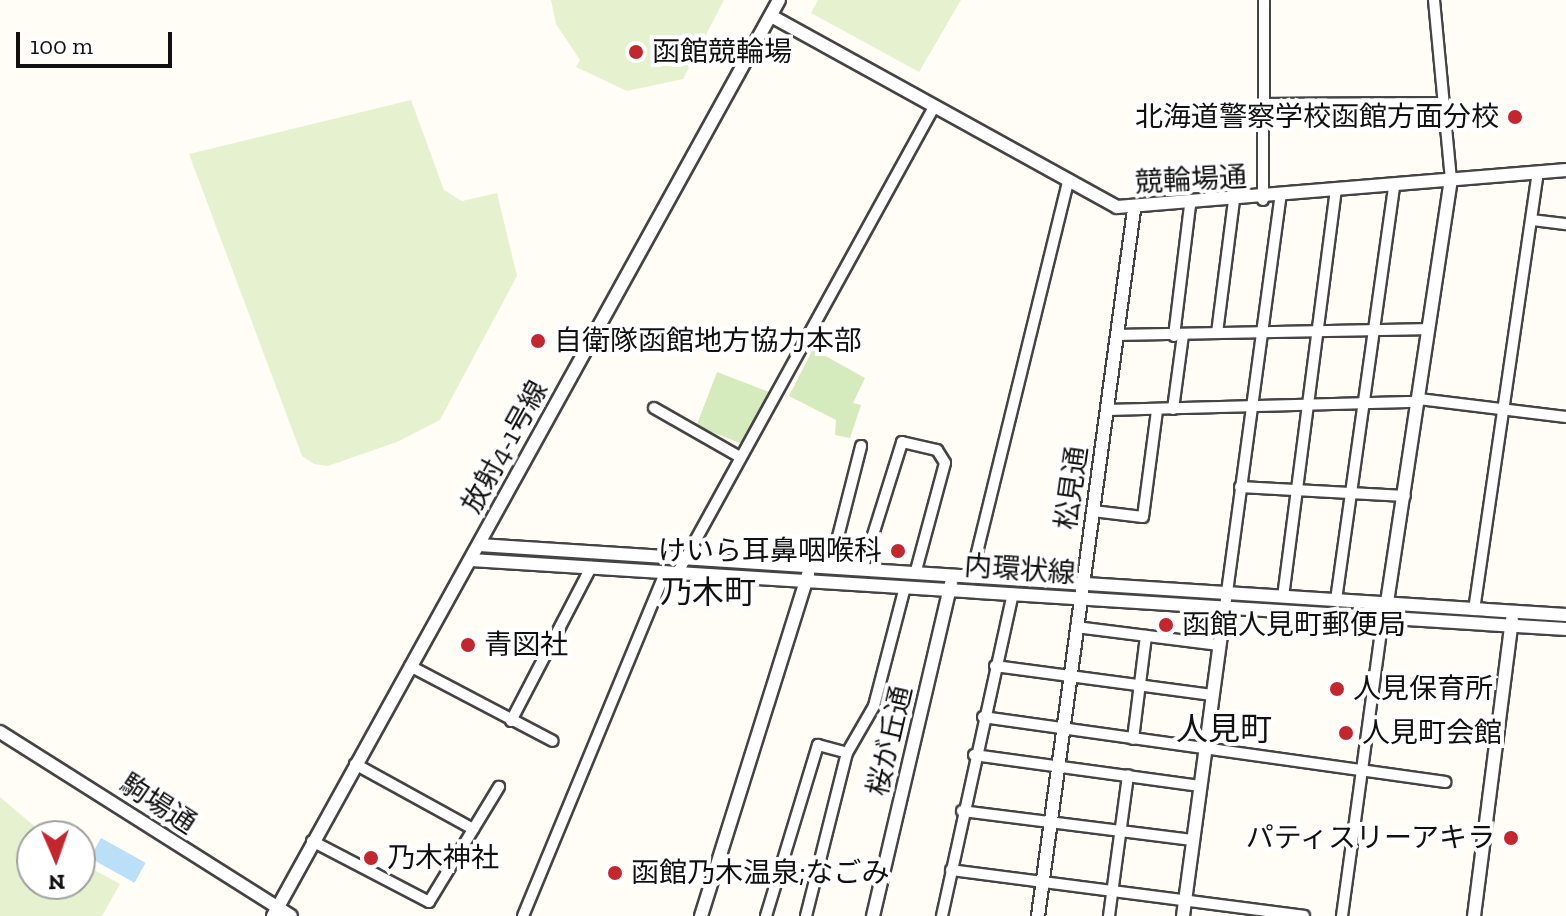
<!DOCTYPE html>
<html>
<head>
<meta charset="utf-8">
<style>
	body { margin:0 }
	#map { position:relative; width:1566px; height:916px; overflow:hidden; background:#fffdf5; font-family:"Zilla Slab","Noto Sans JP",serif }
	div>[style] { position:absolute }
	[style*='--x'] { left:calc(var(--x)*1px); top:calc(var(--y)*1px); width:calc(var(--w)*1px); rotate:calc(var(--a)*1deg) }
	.green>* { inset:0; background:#d5ebbd; transform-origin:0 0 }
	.pitch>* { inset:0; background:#e6f2cf }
	.water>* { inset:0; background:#b9e0f7; transform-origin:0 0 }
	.roads { filter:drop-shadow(2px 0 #444) drop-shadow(-2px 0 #444) drop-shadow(0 2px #444) drop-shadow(0 -2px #444) }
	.minor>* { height:10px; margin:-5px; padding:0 5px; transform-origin:5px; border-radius:5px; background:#fff }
	.tertiary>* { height:12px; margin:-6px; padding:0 6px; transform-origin:6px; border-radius:6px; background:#fff }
	.dots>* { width:22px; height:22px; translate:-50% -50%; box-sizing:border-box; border:4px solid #fff; border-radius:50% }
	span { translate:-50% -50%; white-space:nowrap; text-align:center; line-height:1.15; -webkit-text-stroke:8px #fff; paint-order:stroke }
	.poi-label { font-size:28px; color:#111 }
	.left { translate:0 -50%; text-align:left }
	.right { translate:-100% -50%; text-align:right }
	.street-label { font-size:28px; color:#111 }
	.quarter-label { font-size:32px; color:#111 }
	.north { position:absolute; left:16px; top:820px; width:80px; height:80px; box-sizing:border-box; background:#fff; border:2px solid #a0a0a0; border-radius:50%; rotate:178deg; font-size:22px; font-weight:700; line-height:32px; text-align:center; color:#111 }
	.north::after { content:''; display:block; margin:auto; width:28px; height:36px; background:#c4262e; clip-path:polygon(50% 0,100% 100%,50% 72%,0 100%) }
	.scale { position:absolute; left:16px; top:32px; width:156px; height:36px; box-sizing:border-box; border:4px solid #111; border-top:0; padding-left:10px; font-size:24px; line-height:28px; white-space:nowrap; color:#111; -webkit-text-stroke:6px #fff; paint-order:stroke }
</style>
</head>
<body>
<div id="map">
	<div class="green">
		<div style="clip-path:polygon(813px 349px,865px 378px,853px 403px,861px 405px,850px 438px,835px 435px,836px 420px,789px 396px)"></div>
		<div style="left:717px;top:372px;width:57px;height:58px;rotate:21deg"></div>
	</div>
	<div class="pitch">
		<div style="clip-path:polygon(551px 0,724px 0,683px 79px,627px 91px,576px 67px,580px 60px,556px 24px)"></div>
		<div style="clip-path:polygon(818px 0,961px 0,919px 72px,811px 13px)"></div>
		<div style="clip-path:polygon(411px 100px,444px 190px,462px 201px,497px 193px,517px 276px,440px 420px,397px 442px,328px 466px,314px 464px,302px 456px,189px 154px)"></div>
		<div style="clip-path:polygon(0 797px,46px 836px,32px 836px,32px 884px,80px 884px,80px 862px,120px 884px,102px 916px,0 916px)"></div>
	</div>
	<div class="water">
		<div style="left:101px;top:838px;width:51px;height:23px;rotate:29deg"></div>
	</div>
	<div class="roads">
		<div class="minor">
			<div style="--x:1434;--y:0;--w:182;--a:84.6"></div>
			<div style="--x:1264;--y:104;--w:180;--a:-0.3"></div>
			<div style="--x:1263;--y:200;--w:200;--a:-89.7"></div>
			<div style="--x:1532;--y:220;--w:34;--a:7"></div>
			<div style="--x:1217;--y:333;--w:133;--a:-82.7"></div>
			<div style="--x:1120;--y:335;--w:309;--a:-1.1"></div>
			<div style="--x:1174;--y:336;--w:132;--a:-83"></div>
			<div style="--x:1419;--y:399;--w:148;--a:7"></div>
			<div style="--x:654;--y:408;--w:99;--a:29.7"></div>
			<div style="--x:1173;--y:409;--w:75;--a:-82.3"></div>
			<div style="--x:1107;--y:410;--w:311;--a:-1.5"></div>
			<div style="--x:1240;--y:487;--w:165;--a:3.1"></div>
			<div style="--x:1093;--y:511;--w:50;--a:6.8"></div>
			<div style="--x:1143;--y:517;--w:108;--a:-82.5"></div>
			<div style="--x:830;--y:568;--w:126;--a:-75.7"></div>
			<div style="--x:862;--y:570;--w:134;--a:-72.6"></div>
			<div style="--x:902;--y:442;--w:36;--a:13"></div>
			<div style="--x:937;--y:450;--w:15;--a:58"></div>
			<div style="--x:945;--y:463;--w:115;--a:105.1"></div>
			<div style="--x:678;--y:572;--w:531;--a:-61.17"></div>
			<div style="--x:971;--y:577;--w:408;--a:-76.2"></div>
			<div style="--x:1283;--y:597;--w:406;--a:-82.6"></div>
			<div style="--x:1336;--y:600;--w:416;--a:-82"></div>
			<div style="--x:1225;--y:607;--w:413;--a:-82.3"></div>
			<div style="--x:1474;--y:610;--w:442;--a:-81.7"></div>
			<div style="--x:1076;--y:627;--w:144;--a:7.2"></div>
			<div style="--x:410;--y:666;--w:161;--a:27.7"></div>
			<div style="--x:995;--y:666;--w:219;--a:7.6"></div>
			<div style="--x:983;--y:717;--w:467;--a:8"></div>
			<div style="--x:511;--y:721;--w:174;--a:-62.5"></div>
			<div style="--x:1133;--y:739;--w:104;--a:-82.8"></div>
			<div style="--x:974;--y:755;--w:228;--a:7.8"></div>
			<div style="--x:355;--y:764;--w:135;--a:28.8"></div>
			<div style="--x:962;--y:811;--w:233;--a:7.2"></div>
			<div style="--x:312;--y:841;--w:132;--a:27.5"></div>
			<div style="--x:429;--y:902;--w:135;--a:-58.7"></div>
			<div style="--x:951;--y:870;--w:356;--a:7.4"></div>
			<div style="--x:523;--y:916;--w:373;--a:-67.5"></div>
			<div style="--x:766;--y:916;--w:179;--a:-73.1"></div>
			<div style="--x:818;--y:745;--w:30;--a:15"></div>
			<div style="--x:806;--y:916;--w:168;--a:-75.9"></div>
			<div style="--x:847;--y:753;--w:54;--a:-60.1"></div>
			<div style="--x:874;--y:706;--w:123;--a:-75.4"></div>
			<div style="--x:942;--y:916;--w:330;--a:-77.6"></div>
			<div style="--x:1109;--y:916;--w:142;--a:-82.3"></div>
			<div style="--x:1342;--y:916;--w:301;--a:-82.2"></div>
		</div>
		<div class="tertiary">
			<div style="--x:771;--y:16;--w:395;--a:28.9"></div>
			<div style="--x:1117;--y:207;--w:451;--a:-4.7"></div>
			<div style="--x:479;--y:545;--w:1089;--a:3.68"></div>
			<div style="--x:471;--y:560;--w:1097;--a:3.61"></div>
			<div style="--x:1386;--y:609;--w:433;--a:-81.4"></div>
			<div style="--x:0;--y:732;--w:344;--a:32.3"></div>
			<div style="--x:273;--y:916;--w:1046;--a:-61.08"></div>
			<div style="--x:701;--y:916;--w:358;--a:-72.6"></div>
			<div style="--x:873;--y:916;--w:342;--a:-76.8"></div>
			<div style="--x:1038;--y:916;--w:712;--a:-82.26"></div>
			<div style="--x:1183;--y:916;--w:312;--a:-82.3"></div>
			<div style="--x:1474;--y:916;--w:299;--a:-82.7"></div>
		</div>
	</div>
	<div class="dots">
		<div style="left:636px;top:52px;background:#c4262e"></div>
		<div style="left:1515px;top:117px;background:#c4262e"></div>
		<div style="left:538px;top:341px;background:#c4262e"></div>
		<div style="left:898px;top:551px;background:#c4262e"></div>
		<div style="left:1166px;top:625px;background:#c4262e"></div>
		<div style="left:468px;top:645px;background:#c4262e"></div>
		<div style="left:1337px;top:689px;background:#c4262e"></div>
		<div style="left:1346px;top:733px;background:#c4262e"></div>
		<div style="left:1511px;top:838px;background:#c4262e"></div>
		<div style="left:371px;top:858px;background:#c4262e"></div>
		<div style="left:615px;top:873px;background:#c4262e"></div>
	</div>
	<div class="poi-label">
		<span class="left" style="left:652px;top:52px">函館競輪場</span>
		<span class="right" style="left:1499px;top:117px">北海道警察学校函館方面分校</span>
		<span class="left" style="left:554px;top:341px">自衛隊函館地方協力本部</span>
		<span class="right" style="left:882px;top:551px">けいら耳鼻咽喉科</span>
		<span class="left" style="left:1182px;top:625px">函館人見町郵便局</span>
		<span class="left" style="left:484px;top:645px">青図社</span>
		<span class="left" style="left:1353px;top:689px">人見保育所</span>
		<span class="left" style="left:1362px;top:733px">人見町会館</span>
		<span class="right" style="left:1495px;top:838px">パティスリーアキラ</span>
		<span class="left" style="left:387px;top:858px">乃木神社</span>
		<span class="left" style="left:631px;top:873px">函館乃木温泉;なごみ</span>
	</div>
	<div class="street-label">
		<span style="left:1191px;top:180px;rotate:-3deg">競輪場通</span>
		<span style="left:505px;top:447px;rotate:-61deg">放射4-1号線</span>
		<span style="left:1072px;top:488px;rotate:-82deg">松見通</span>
		<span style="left:1020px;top:570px;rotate:4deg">内環状線</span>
		<span style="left:890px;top:741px;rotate:-77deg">桜が丘通</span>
		<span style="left:158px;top:804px;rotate:33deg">駒場通</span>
	</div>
	<div class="quarter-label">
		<span style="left:708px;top:592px">乃木町</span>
		<span style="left:1224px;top:729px">人見町</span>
	</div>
	<div class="north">N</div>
	<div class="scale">100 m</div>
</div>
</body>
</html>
